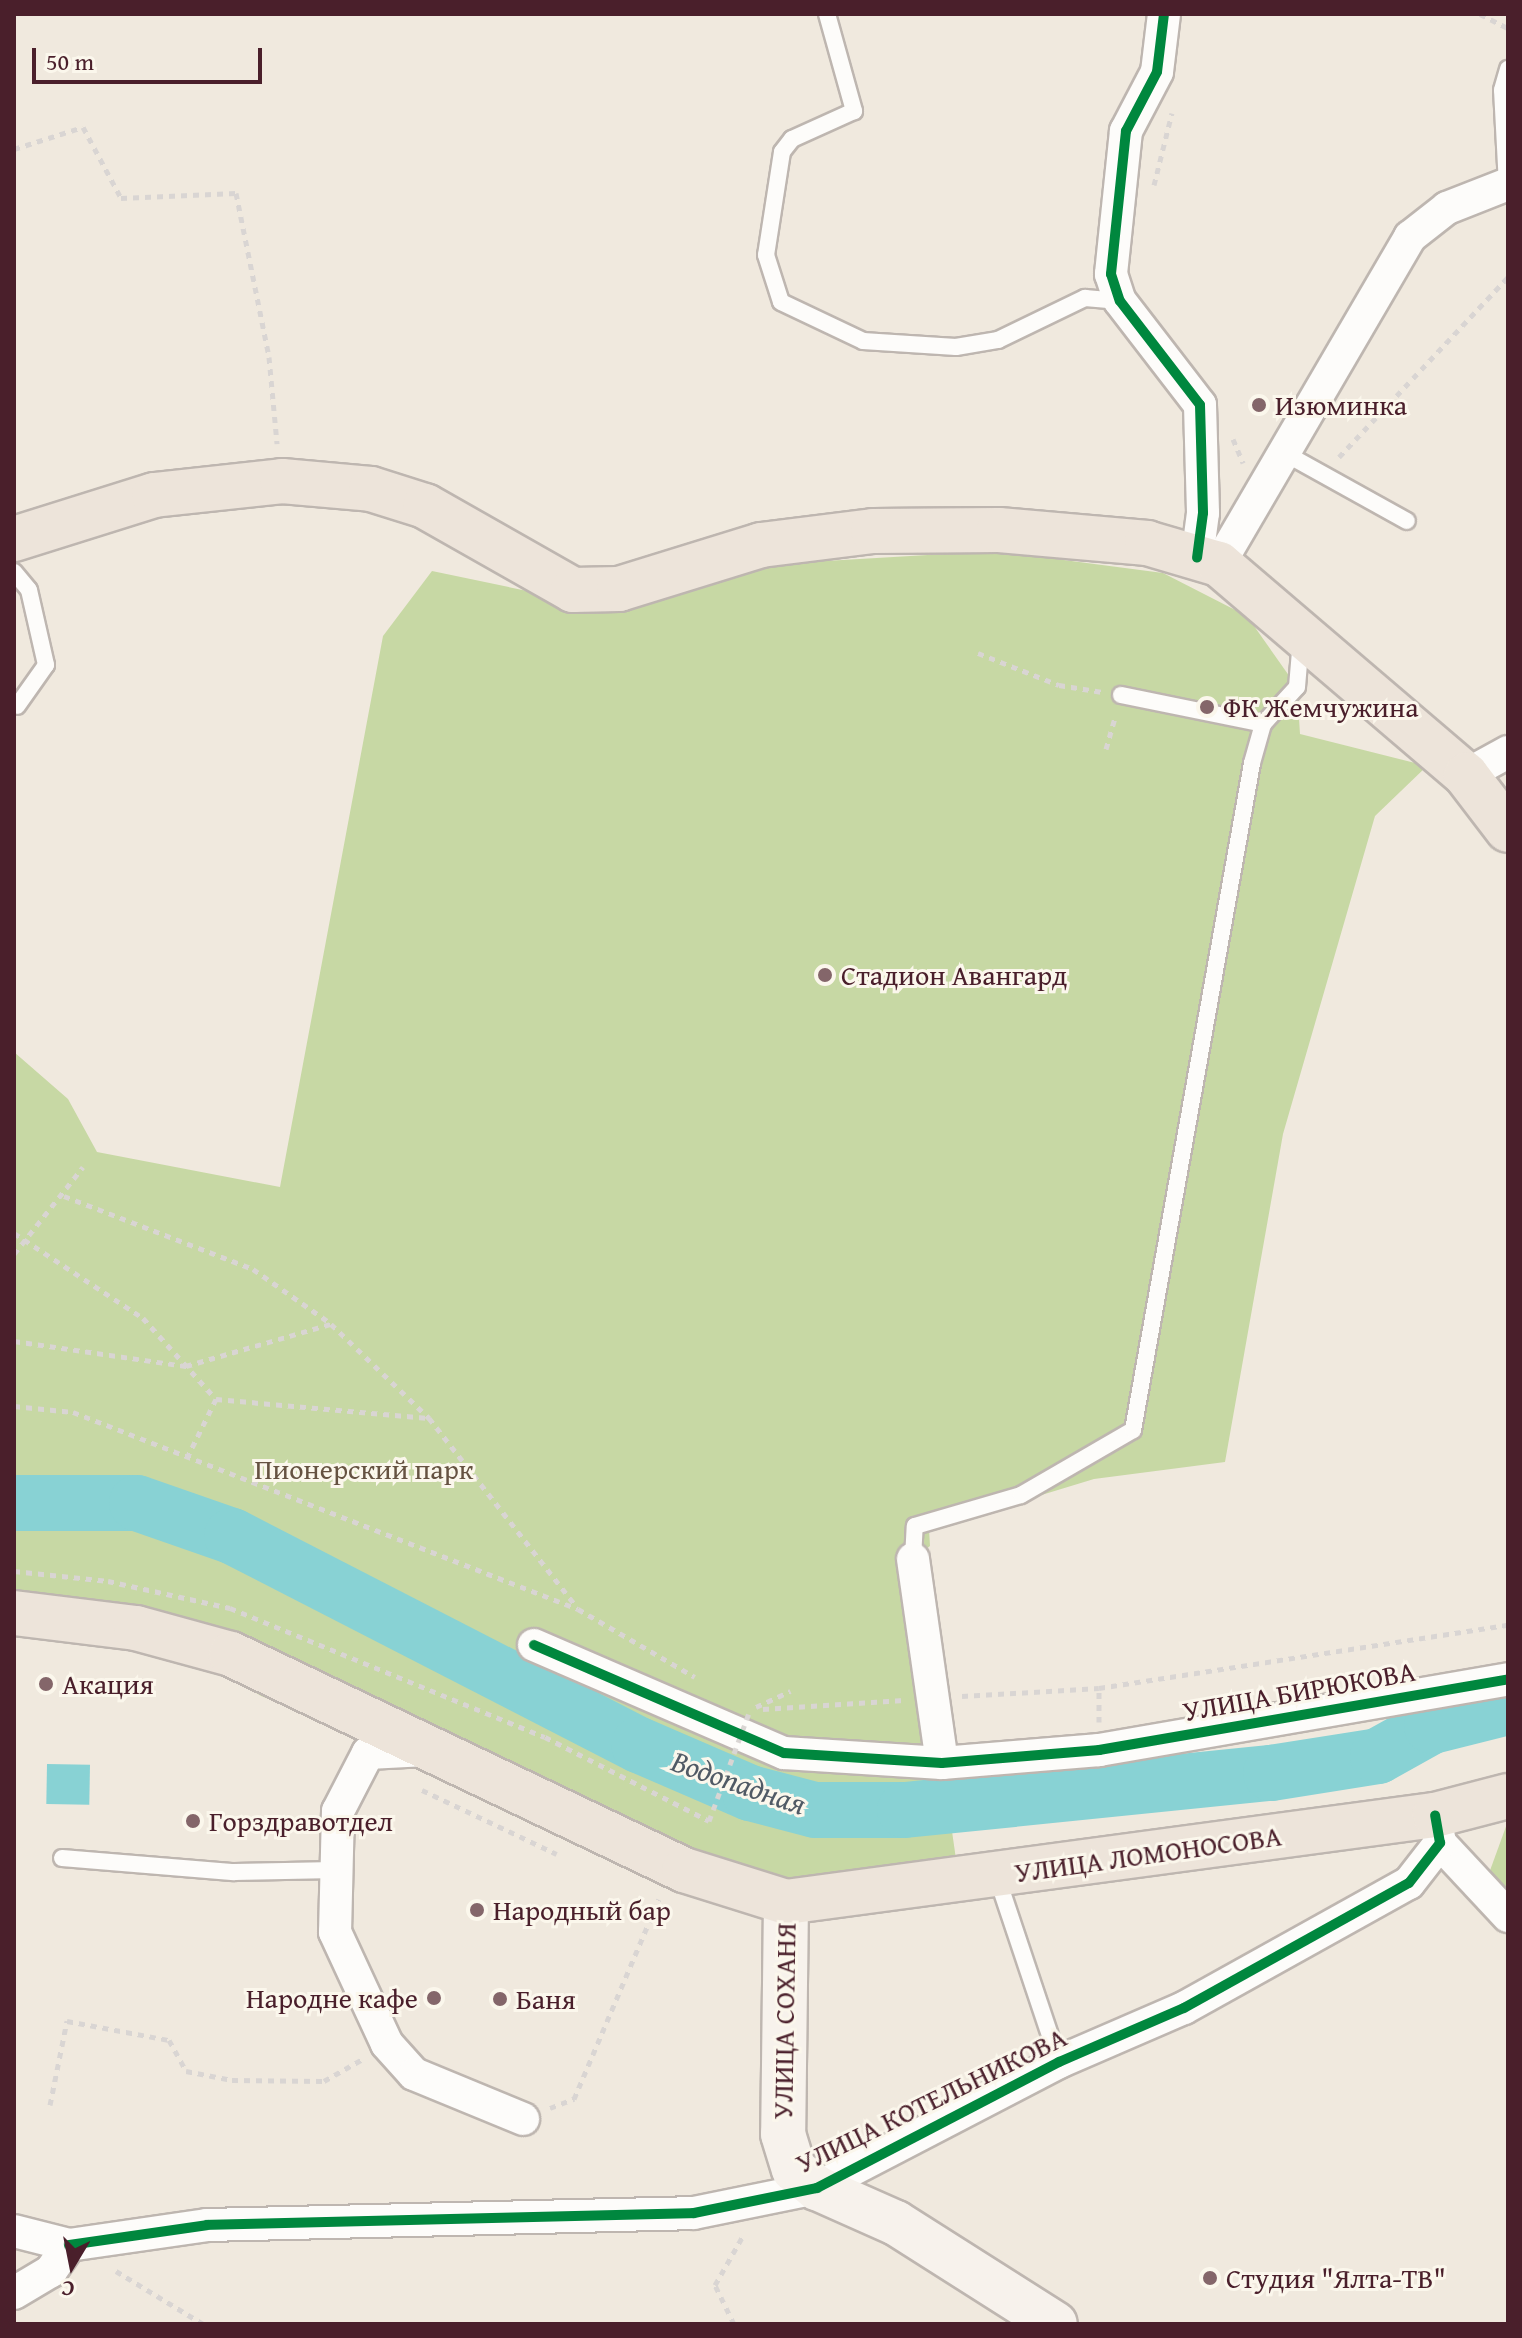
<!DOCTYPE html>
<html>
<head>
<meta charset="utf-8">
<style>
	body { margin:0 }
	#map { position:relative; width:1522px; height:2338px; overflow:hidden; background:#f0e9de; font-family:"Gentium Book Plus",serif }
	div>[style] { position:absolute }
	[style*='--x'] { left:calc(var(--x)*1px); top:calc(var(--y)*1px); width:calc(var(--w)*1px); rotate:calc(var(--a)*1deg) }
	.green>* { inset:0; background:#c7d8a4 }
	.water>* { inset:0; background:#88d2d4; transform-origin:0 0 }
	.river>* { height:56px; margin:-28px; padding:0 28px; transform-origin:28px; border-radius:28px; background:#88d2d4 }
	.path>* { height:5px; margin-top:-2.5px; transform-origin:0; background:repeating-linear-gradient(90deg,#d9d5d3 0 6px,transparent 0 12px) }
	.roads { filter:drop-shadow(2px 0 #beb6b0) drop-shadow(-2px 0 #beb6b0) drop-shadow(0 2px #beb6b0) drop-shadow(0 -2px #beb6b0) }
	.service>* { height:16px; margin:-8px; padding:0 8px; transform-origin:8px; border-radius:8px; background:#fdfcfa }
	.minor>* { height:32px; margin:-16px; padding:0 16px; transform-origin:16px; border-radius:16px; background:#fdfcfa }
	.secondary>* { height:44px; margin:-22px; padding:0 22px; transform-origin:22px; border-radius:22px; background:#f7f2ec }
	.primary>* { height:44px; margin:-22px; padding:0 22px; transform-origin:22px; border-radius:22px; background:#ede4da }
	.path-bridge>* { height:5px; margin-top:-2.5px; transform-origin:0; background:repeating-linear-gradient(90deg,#d9d5d3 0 6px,transparent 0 12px) }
	.cycleway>* { height:10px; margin:-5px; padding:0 5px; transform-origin:5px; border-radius:5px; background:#00873e }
	.dots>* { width:22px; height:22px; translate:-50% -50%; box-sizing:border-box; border:4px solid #fbf7ec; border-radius:50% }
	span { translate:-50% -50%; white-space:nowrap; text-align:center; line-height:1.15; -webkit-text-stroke:6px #fbf7ec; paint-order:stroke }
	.poi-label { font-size:28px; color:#4a1f2b }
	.left { translate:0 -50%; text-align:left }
	.right { translate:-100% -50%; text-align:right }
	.park-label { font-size:28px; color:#655241 }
	.street-label { font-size:28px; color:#4a1f2b }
	.water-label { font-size:30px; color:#505a65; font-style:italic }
	.frame { position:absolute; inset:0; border:16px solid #4a1f2b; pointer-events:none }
	.north { position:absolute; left:32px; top:2226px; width:80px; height:80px; -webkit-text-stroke:6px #fbf7ec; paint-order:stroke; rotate:190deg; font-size:22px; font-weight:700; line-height:32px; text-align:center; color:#4a1f2b }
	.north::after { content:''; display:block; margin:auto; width:28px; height:36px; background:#4a1f2b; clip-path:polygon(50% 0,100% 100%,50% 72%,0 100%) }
	.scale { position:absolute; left:32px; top:48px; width:230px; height:36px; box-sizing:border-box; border:4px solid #4a1f2b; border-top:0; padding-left:10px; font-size:24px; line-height:28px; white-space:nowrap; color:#4a1f2b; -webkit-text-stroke:6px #fbf7ec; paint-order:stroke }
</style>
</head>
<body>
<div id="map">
	<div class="green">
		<div style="clip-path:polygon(996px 551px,1163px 573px,1247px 616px,1297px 687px,1300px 734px,1427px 766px,1375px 816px,1283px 1134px,1225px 1462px,1094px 1479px,929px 1529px,930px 1546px,913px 1559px,959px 1880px,787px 1902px,261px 1696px,193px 1654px,14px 1628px,14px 1052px,68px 1099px,97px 1152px,280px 1187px,383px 636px,432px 571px,594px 605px,774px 564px)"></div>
		<div style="clip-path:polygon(1508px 1821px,1508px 1895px,1488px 1876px)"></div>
	</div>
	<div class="water">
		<div style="left:47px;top:1764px;width:43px;height:40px;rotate:1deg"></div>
	</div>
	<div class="river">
		<div style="--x:14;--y:1503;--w:123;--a:0"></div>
		<div style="--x:137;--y:1503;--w:101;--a:19.2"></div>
		<div style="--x:232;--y:1536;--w:458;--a:27.2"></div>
		<div style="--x:639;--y:1745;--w:121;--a:23.4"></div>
		<div style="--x:750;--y:1793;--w:67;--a:14.7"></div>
		<div style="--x:815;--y:1810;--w:90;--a:0"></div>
		<div style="--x:905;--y:1810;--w:368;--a:-5.8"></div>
		<div style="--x:1271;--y:1773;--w:108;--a:-9"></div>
		<div style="--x:1378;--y:1756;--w:62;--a:-29.1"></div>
		<div style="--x:1432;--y:1726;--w:78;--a:-14"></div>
	</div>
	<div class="path">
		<div style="--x:1480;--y:14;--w:31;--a:27"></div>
		<div style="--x:14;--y:149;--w:72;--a:-17.7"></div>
		<div style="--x:83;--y:127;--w:81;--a:61.8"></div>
		<div style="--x:121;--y:198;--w:115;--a:-2.5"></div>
		<div style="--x:236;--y:193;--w:167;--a:78.6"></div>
		<div style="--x:269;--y:357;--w:87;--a:84.7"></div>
		<div style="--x:1154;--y:185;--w:74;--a:-76"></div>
		<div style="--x:1233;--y:439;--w:26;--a:67"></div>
		<div style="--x:1339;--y:457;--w:247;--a:-46.8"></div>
		<div style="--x:978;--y:653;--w:87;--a:21.6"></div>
		<div style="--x:1059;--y:685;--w:44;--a:9.2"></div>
		<div style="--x:1106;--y:749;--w:33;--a:-74"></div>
		<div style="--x:64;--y:1196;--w:203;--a:21.1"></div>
		<div style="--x:253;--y:1269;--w:94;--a:35"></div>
		<div style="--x:14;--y:1233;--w:154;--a:33.4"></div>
		<div style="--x:143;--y:1318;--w:109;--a:48"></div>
		<div style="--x:216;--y:1399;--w:64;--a:116.2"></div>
		<div style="--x:14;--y:1254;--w:111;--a:-51.6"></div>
		<div style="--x:14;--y:1341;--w:174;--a:8.3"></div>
		<div style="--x:186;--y:1366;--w:151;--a:-16.2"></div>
		<div style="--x:331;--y:1324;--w:136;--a:43.8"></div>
		<div style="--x:429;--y:1418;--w:239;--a:52"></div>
		<div style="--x:216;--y:1399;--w:213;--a:5.1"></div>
		<div style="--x:14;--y:1406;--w:59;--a:5.8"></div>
		<div style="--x:73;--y:1412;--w:542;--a:21.31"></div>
		<div style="--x:578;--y:1609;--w:135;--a:30.2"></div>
		<div style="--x:14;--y:1571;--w:95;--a:6.1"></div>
		<div style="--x:108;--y:1581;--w:125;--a:12.5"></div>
		<div style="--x:230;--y:1608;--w:340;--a:22.3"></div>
		<div style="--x:545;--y:1737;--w:184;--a:27.1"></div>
		<div style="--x:962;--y:1696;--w:137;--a:-3.3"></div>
		<div style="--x:756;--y:1707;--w:38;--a:-25"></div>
		<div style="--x:763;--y:1709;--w:141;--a:-3.7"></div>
		<div style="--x:1099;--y:1722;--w:34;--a:-90"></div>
		<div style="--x:1099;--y:1688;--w:414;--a:-8.8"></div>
		<div style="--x:422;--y:1790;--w:149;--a:25.4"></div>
		<div style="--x:50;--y:2105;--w:86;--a:-78.6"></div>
		<div style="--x:67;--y:2021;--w:104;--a:10.6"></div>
		<div style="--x:169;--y:2040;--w:35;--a:61"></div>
		<div style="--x:186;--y:2071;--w:47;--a:11.1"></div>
		<div style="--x:232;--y:2080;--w:92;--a:0.6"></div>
		<div style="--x:324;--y:2081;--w:43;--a:-29.6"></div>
		<div style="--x:550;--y:2108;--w:26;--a:-21"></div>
		<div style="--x:574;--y:2099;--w:217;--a:-67"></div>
		<div style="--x:116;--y:2271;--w:102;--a:31.3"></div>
		<div style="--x:734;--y:2324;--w:43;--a:-116"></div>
		<div style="--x:715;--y:2285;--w:59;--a:-60.4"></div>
	</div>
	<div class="roads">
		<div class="service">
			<div style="--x:827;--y:14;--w:101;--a:74.4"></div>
			<div style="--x:854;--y:111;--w:68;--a:155.7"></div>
			<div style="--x:792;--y:139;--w:16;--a:128"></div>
			<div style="--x:782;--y:152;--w:104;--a:98.8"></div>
			<div style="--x:766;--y:255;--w:49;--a:72.3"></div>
			<div style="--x:781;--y:302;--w:91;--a:25.4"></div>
			<div style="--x:863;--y:341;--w:93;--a:3.7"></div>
			<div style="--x:956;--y:347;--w:43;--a:-9.5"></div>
			<div style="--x:998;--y:340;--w:97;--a:-25.8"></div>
			<div style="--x:1085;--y:298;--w:35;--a:5"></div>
			<div style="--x:1507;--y:185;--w:95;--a:-93"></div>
			<div style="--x:1502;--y:90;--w:22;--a:-74"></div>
			<div style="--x:1286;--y:454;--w:138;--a:29"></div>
			<div style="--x:14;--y:572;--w:23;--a:50"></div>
			<div style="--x:29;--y:590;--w:77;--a:77.2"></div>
			<div style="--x:46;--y:665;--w:50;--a:125.3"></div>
			<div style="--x:1121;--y:695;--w:145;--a:11.5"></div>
			<div style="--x:913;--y:1559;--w:33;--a:-87"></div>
			<div style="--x:915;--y:1526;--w:110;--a:-16.3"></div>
			<div style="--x:1021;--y:1495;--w:129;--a:-30.1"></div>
			<div style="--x:1133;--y:1430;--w:678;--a:-79.88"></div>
			<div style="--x:1252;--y:763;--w:41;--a:-74.2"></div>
			<div style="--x:1263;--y:724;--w:50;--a:-47.4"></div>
			<div style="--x:1297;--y:687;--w:48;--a:-85.2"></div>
			<div style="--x:62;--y:1858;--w:173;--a:4.7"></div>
			<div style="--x:234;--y:1872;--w:102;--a:-1.1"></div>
			<div style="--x:996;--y:1874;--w:198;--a:71.5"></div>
		</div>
		<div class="minor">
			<div style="--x:1164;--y:14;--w:58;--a:96.9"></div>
			<div style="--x:1157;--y:72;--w:67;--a:117.7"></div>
			<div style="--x:1126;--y:131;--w:144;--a:96"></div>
			<div style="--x:1111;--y:274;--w:28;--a:72"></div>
			<div style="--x:1120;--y:301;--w:131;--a:52.4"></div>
			<div style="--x:1200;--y:405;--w:108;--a:88.4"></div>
			<div style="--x:1203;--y:513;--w:45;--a:97.6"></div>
			<div style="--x:1219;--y:564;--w:379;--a:-59.7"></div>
			<div style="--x:1410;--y:237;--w:47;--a:-38.1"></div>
			<div style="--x:1447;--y:208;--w:66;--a:-21.5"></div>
			<div style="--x:1466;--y:775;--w:48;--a:-28.7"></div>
			<div style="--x:913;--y:1559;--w:206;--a:81.9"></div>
			<div style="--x:534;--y:1645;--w:272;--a:23.4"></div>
			<div style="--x:784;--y:1753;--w:158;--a:3.6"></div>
			<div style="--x:942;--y:1763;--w:158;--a:-4.7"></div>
			<div style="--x:1099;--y:1750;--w:415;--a:-9.8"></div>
			<div style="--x:426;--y:1750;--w:58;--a:177"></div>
			<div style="--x:368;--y:1753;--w:65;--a:117.3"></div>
			<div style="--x:338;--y:1811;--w:121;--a:91.4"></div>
			<div style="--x:335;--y:1932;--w:123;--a:65.1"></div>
			<div style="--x:387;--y:2044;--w:40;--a:48"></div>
			<div style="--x:414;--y:2074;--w:118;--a:22.4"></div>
			<div style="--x:1440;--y:1843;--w:100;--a:47"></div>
			<div style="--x:14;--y:2231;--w:57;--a:14.3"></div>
			<div style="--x:69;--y:2245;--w:32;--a:125"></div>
			<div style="--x:51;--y:2271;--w:43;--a:149.3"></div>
			<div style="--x:69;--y:2245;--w:139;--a:-8.2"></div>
			<div style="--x:207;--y:2225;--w:487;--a:-1.4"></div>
			<div style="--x:694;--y:2213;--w:126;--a:-11.5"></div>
			<div style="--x:817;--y:2188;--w:273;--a:-27.5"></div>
			<div style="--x:1059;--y:2062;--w:136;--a:-23.4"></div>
			<div style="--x:1184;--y:2008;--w:257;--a:-29.1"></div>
			<div style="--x:1409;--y:1883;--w:51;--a:-52.2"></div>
			<div style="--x:1440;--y:1843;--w:28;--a:-100"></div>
		</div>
		<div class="secondary">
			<div style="--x:786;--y:1902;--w:232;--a:90.7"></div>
			<div style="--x:783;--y:2134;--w:37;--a:73"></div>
			<div style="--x:794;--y:2169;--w:30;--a:40"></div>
			<div style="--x:817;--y:2188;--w:86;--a:23.9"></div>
			<div style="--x:896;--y:2223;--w:188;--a:32.4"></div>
		</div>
		<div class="primary">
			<div style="--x:14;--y:539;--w:147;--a:-17.4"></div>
			<div style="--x:154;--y:495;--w:129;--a:-6.2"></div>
			<div style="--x:282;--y:481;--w:89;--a:5.1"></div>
			<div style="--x:371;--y:489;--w:57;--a:17.5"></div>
			<div style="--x:425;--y:506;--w:170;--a:29.6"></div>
			<div style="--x:573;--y:590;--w:46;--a:-1.2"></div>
			<div style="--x:619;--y:589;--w:149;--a:-17.2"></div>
			<div style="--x:761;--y:545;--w:113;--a:-7.1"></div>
			<div style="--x:873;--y:531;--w:126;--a:-0.5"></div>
			<div style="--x:999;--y:530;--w:149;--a:5"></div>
			<div style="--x:1147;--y:543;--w:75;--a:16.3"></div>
			<div style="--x:1219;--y:564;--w:325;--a:40.5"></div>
			<div style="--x:1466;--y:775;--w:69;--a:52.6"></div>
			<div style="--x:14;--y:1613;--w:123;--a:7"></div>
			<div style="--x:136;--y:1628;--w:98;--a:15.3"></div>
			<div style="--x:231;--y:1654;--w:502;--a:25.49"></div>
			<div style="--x:684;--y:1870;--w:107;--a:17.4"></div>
			<div style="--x:786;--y:1902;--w:655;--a:-7.64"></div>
			<div style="--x:1435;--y:1815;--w:75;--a:-14.6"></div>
		</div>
	</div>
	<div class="path-bridge">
		<div style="--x:709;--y:1821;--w:118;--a:-69.7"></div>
	</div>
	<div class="cycleway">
		<div style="--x:1164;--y:14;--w:58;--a:96.9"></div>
		<div style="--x:1157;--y:72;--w:67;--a:117.7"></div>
		<div style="--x:1126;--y:131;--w:144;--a:96"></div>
		<div style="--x:1111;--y:274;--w:28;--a:72"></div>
		<div style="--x:1120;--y:301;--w:131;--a:52.4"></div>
		<div style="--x:1200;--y:405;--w:108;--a:88.4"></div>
		<div style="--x:1203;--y:513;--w:45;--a:97.6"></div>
		<div style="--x:534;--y:1645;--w:272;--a:23.4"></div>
		<div style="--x:784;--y:1753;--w:158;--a:3.6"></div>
		<div style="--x:942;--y:1763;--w:158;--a:-4.7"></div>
		<div style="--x:1099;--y:1750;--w:415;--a:-9.8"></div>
		<div style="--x:69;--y:2245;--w:139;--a:-8.2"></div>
		<div style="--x:207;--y:2225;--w:487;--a:-1.4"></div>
		<div style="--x:694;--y:2213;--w:126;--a:-11.5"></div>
		<div style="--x:817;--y:2188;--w:273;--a:-27.5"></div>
		<div style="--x:1059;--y:2062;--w:136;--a:-23.4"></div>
		<div style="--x:1184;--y:2008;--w:257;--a:-29.1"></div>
		<div style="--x:1409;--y:1883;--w:51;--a:-52.2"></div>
		<div style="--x:1440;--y:1843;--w:28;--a:-100"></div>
	</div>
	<div class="dots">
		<div style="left:1259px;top:405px;background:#84666a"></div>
		<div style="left:1207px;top:707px;background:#84666a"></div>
		<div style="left:825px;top:975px;background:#84666a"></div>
		<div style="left:46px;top:1684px;background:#84666a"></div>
		<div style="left:193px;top:1821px;background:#84666a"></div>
		<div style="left:477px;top:1910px;background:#84666a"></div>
		<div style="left:434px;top:1998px;background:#84666a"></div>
		<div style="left:500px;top:1999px;background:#84666a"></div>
		<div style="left:1210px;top:2278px;background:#84666a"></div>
	</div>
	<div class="poi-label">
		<span class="left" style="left:1275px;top:405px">Изюминка</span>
		<span class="left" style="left:1223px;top:707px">ФК Жемчужина</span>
		<span class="left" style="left:841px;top:975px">Стадион Авангард</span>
		<span class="left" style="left:62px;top:1684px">Акация</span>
		<span class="left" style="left:209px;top:1821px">Горздравотдел</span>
		<span class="left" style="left:493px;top:1910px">Народный бар</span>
		<span class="right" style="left:418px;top:1998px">Народне кафе</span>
		<span class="left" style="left:516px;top:1999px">Баня</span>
		<span class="left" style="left:1226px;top:2278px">Студия "Ялта-ТВ"</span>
	</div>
	<div class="park-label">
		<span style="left:364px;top:1469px">Пионерский парк</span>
	</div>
	<div class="street-label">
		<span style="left:1299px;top:1691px;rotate:-10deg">УЛИЦА БИРЮКОВА</span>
		<span style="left:1148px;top:1854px;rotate:-8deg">УЛИЦА ЛОМОНОСОВА</span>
		<span style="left:784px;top:2021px;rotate:-89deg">УЛИЦА СОХАНЯ</span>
		<span style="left:931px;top:2100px;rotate:-26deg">УЛИЦА КОТЕЛЬНИКОВА</span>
	</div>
	<div class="water-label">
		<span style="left:739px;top:1782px;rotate:19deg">Водопадная</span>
	</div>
	<div class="frame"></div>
	<div class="north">С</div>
	<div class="scale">50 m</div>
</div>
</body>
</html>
